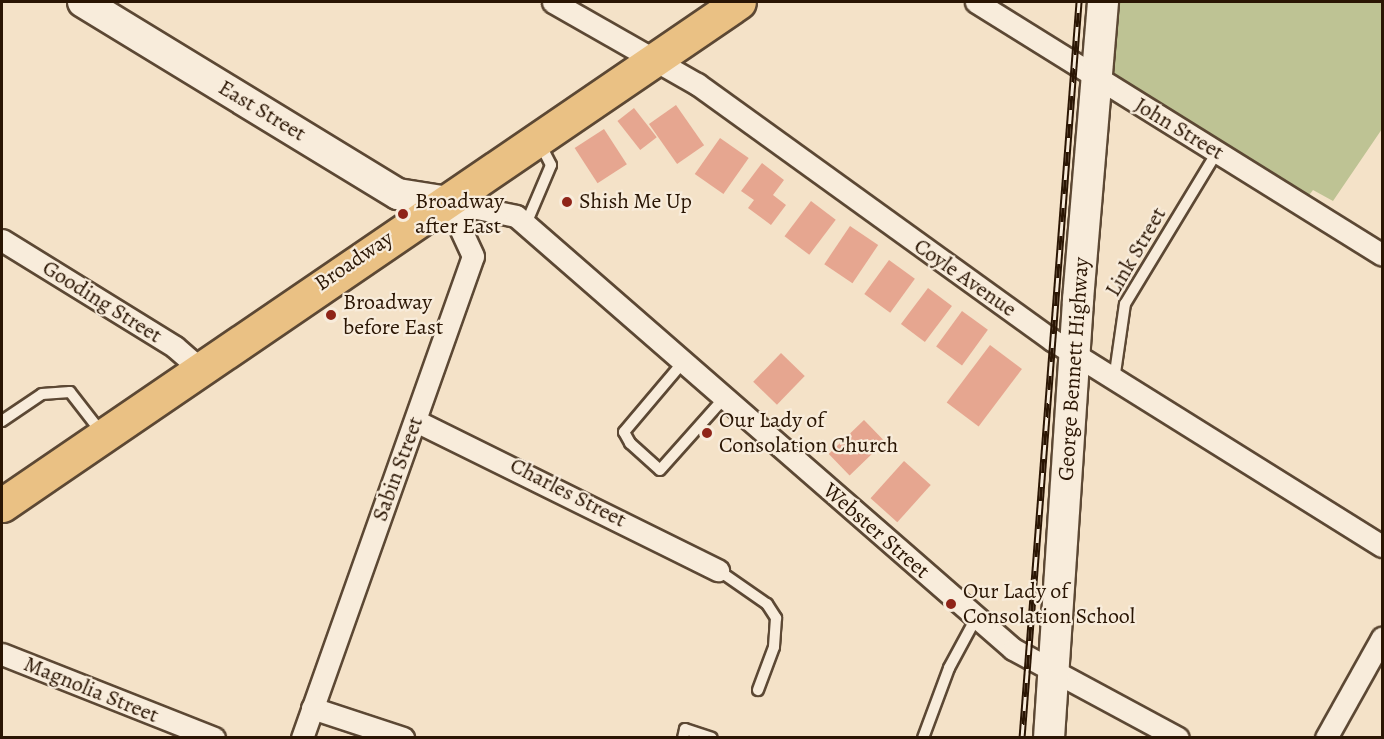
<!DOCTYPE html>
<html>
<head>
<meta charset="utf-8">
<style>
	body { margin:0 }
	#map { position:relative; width:1384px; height:739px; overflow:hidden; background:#f4e2c8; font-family:Alegreya,serif }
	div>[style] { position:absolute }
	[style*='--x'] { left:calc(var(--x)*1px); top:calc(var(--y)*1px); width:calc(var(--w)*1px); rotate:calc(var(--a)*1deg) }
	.green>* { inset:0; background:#bec394 }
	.building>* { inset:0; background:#e6a690; transform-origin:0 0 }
	.roads { filter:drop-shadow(2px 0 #5c4834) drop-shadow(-2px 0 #5c4834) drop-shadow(0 2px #5c4834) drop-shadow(0 -2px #5c4834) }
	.lane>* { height:10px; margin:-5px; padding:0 5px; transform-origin:5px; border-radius:5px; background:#f8ecdb }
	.street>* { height:21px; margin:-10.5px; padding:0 10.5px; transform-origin:10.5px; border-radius:10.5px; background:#f8ecdb }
	.secondary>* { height:30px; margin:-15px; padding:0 15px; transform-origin:15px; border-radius:15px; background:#f8ecdb }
	.primary>* { height:33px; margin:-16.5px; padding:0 16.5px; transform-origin:16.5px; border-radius:16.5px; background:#eac184 }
	.rail>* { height:7px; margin-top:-3.5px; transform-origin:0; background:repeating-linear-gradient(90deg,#f8ecdb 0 14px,#2a1503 0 28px); box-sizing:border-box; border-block:2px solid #2a1503 }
	.dots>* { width:16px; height:16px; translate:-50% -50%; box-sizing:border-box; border:3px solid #f8ecdb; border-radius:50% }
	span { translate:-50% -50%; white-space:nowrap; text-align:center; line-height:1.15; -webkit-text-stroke:4.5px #f8ecdb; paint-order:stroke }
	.street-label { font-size:22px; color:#2a1503 }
	.poi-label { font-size:22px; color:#2a1503 }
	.left { translate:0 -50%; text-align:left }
	.frame { position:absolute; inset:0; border:3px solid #2a1503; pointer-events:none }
</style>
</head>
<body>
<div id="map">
	<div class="green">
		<div style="clip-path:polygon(1098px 2px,1382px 2px,1382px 129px,1333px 201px,1313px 190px,1297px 211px,1098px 93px)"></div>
	</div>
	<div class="building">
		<div style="left:676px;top:105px;width:49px;height:33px;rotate:55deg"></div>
		<div style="left:634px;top:108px;width:37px;height:21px;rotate:52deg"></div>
		<div style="left:604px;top:129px;width:42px;height:35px;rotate:57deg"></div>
		<div style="left:720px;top:138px;width:35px;height:44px;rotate:35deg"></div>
		<div style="clip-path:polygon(762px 163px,784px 180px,773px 195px,786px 205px,771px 225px,748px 208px,754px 200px,741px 191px)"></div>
		<div style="left:811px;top:201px;width:31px;height:44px;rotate:37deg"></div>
		<div style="left:850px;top:226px;width:34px;height:46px;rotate:34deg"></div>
		<div style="left:889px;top:260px;width:32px;height:42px;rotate:36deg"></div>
		<div style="left:928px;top:288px;width:30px;height:45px;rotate:37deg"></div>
		<div style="left:962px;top:311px;width:32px;height:44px;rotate:36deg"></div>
		<div style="left:990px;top:345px;width:40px;height:72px;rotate:37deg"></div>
		<div style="left:781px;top:353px;width:33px;height:40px;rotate:44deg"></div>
		<div style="left:864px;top:420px;width:30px;height:49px;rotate:46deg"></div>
		<div style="left:904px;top:461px;width:36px;height:50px;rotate:42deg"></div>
	</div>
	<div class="roads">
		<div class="lane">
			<div style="--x:526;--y:224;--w:64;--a:-67"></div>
			<div style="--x:551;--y:165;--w:25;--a:-117"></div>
			<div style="--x:684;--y:361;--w:93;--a:130.2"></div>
			<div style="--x:624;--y:432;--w:13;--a:61"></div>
			<div style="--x:630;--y:443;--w:40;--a:42"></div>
			<div style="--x:660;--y:470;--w:98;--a:-48.3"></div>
			<div style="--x:1114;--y:380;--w:77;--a:-81.8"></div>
			<div style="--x:1125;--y:304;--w:178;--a:-58.8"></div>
			<div style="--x:2;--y:421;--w:48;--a:-34"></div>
			<div style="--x:42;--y:394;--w:28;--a:-4"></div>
			<div style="--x:70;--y:392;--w:51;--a:52.2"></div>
			<div style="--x:718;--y:570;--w:60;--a:34.8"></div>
			<div style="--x:767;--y:604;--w:17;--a:57"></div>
			<div style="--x:776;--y:618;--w:29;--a:94"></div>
			<div style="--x:774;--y:647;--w:46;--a:110.4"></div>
			<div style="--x:683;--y:738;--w:9;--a:-77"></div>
			<div style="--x:685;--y:729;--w:28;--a:18"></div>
			<div style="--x:923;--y:738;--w:75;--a:-69.6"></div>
			<div style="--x:949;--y:668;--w:57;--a:-61.6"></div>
		</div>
		<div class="street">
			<div style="--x:553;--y:2;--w:166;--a:29.7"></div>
			<div style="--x:697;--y:84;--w:438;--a:35.8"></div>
			<div style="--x:1052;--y:340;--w:389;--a:32"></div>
			<div style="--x:976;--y:2;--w:478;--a:31.9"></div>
			<div style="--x:448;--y:202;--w:69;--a:11.6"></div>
			<div style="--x:516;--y:216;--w:659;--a:41.06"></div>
			<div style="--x:1013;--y:649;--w:187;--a:28.3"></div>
			<div style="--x:2;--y:240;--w:203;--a:31.7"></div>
			<div style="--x:175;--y:347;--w:33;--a:41"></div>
			<div style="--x:416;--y:421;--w:337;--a:26.3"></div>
			<div style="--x:2;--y:654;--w:228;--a:21.6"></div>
			<div style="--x:312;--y:708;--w:96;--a:18.2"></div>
			<div style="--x:302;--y:738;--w:511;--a:-70.47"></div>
			<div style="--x:473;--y:256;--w:60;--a:-114.8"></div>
			<div style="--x:1326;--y:738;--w:115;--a:-60.8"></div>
		</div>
		<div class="secondary">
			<div style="--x:83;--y:2;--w:369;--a:31.4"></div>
			<div style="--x:398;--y:194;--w:51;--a:9.1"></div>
			<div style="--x:1049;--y:738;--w:439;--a:-86.2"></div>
			<div style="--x:1078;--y:300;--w:299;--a:-85.2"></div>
		</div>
		<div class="primary">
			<div style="--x:2;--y:505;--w:892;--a:-34.31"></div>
		</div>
	</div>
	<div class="rail">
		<div style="--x:1022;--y:738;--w:738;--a:-85.57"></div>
	</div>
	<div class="dots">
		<div style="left:567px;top:202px;background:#8f2418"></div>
		<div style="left:403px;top:214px;background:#8f2418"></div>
		<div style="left:331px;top:315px;background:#8f2418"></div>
		<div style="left:707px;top:433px;background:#8f2418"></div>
		<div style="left:951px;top:604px;background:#8f2418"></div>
	</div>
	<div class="street-label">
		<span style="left:262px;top:111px;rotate:31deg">East Street</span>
		<span style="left:1179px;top:129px;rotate:31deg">John Street</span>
		<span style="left:1136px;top:252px;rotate:-60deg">Link Street</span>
		<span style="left:354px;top:261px;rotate:-34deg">Broadway</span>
		<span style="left:965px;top:278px;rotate:35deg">Coyle Avenue</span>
		<span style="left:102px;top:302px;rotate:32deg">Gooding Street</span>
		<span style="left:1074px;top:369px;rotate:-86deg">George Bennett Highway</span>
		<span style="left:398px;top:469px;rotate:-70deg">Sabin Street</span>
		<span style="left:568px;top:493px;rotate:27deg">Charles Street</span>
		<span style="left:876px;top:531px;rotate:41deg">Webster Street</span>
		<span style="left:91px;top:690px;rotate:22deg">Magnolia Street</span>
	</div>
	<div class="poi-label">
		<span class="left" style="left:415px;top:214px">Broadway<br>after East</span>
		<span class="left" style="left:579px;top:202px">Shish Me Up</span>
		<span class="left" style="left:343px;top:315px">Broadway<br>before East</span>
		<span class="left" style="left:719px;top:433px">Our Lady of<br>Consolation Church</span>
		<span class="left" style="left:963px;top:604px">Our Lady of<br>Consolation School</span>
	</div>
	<div class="frame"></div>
</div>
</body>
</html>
